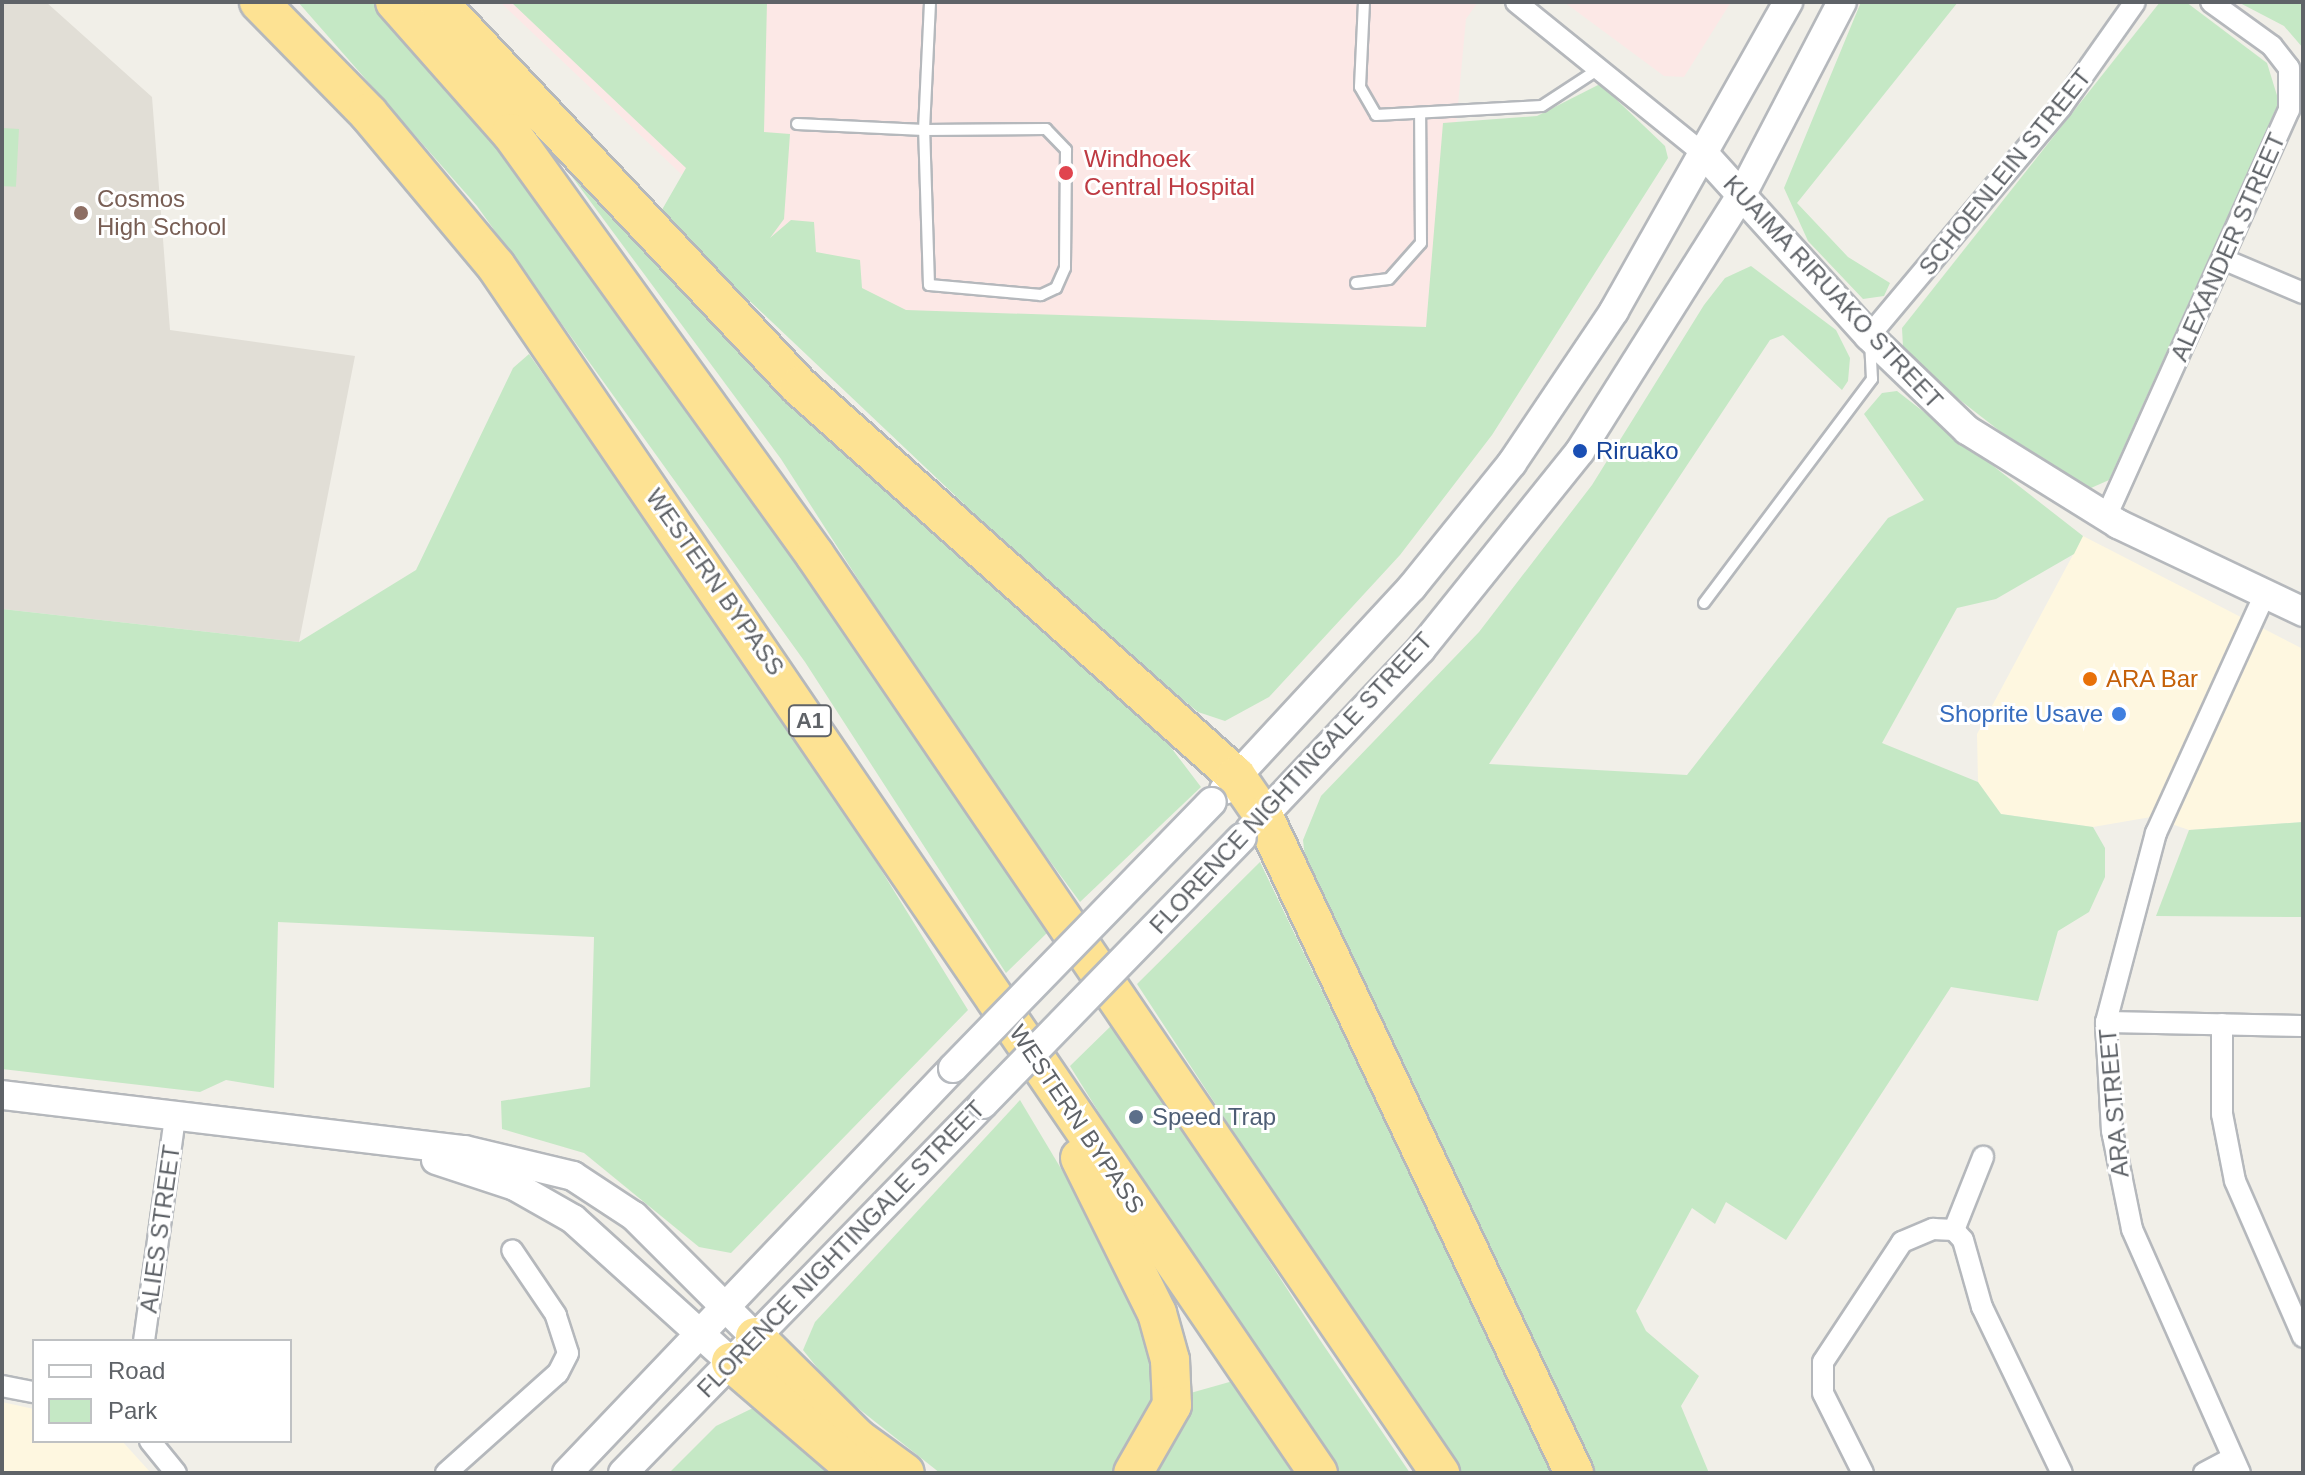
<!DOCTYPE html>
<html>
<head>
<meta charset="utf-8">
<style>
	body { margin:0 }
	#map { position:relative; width:2305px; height:1475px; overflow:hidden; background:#f1efe8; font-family:Helvetica,sans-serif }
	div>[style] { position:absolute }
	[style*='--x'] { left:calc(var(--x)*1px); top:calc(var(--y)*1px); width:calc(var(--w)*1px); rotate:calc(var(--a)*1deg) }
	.commercial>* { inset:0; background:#fef7e0 }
	.education>* { inset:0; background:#e1ded6 }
	.medical>* { inset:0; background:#fce8e6 }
	.green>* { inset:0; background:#c5e8c5; transform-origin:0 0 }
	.roads { filter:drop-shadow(2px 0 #b5b8bc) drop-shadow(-2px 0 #b5b8bc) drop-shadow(0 2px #b5b8bc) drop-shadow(0 -2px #b5b8bc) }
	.lane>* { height:10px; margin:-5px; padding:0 5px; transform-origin:5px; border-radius:5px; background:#fff }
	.street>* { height:20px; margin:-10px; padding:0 10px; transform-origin:10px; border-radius:10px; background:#fff }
	.secondary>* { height:28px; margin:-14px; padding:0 14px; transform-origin:14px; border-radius:14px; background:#fff }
	.highway>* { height:38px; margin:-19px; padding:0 19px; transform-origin:19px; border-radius:19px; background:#fde293 }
	.bridges { filter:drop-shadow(2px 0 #b6babf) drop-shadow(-2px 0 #b6babf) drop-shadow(0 2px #b6babf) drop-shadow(0 -2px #b6babf) }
	.secondary-bridge>* { height:28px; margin:-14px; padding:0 14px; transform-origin:14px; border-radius:14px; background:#fff }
	.dots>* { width:22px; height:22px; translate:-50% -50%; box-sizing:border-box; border:4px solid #fff; border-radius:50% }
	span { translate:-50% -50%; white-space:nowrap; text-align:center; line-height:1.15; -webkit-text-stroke:6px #fff; paint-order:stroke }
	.shield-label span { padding:2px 6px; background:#fff; border:2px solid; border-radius:6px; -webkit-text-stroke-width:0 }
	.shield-label { font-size:22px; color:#5f6368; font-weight:700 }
	.health-label { font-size:24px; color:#be3a42 }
	.left { translate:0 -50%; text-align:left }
	.street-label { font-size:24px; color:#5f6368 }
	.education-label { font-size:24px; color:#785e54 }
	.transit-label { font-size:24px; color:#164399 }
	.food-label { font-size:24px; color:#c56008 }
	.shop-label { font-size:24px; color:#366cbe }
	.right { translate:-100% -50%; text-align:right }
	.service-label { font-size:24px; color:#4e5e75 }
	.frame { position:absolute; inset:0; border:4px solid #5f6368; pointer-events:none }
	.legend { position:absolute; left:32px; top:1339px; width:260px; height:104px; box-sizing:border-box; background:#fff; border:2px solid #bfc1c3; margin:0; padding:10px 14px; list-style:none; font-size:24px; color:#5f6368 }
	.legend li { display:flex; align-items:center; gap:16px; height:40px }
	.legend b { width:40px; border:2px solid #bfc1c3 }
</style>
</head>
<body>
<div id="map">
	<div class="commercial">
		<div style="clip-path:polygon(2083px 536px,2303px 649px,2303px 822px,2189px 830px,2151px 817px,2093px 827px,2001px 814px,1978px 782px,1977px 734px)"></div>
		<div style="clip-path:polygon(2px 1402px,34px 1409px,34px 1441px,122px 1441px,151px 1473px,2px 1473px)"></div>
	</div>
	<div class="education">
		<div style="clip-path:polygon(2px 2px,46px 2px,152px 97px,170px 330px,355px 356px,299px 642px,2px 609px)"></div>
	</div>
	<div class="medical">
		<div style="clip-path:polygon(500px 2px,1478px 2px,1466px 19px,1436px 339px,981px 459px)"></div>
		<div style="clip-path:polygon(1564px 2px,1731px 2px,1684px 77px,1664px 76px)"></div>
	</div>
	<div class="green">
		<div style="clip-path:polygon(298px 2px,379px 2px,537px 184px,1048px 932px,1006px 973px,805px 662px,477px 206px)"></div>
		<div style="clip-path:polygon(511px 2px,767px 2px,764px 132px,790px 134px,784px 219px,770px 238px,791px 220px,814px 222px,816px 252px,860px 260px,862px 288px,906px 310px,1426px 327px,1443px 123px,1537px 116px,1600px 84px,1665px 146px,1668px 158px,1492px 435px,1400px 555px,1269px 697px,1225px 721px,1198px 712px,1096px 629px,659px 215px,686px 168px)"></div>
		<div style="clip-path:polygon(1861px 2px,1958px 2px,1797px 203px,1848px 257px,1890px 283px,1884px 296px,1863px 299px,1808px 241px,1784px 188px)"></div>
		<div style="clip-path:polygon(2160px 2px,2186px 2px,2267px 63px,2279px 102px,2109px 480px,2091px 488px,2019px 446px,1956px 397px,1903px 347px,1902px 328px)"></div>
		<div style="clip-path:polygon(2238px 2px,2303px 2px,2303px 48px,2284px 26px)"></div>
		<div style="left:2px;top:128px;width:17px;height:58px;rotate:3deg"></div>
		<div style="clip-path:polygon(553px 151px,902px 503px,1150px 720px,1201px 787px,1080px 902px,963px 743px,781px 459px)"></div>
		<div style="clip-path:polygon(1751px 266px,1836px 330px,1850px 358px,1848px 381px,1842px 390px,1783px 335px,1770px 340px,1489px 764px,1687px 775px,1888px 518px,1924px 500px,1864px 414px,1882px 393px,1897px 391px,2083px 536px,2074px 554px,1996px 599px,1957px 608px,1882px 743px,1978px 782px,2001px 814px,2093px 827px,2105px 848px,2105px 877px,2089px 912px,2058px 931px,2038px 1001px,1951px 987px,1786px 1240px,1726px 1202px,1715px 1224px,1692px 1208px,1636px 1311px,1646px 1331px,1699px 1376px,1681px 1406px,1709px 1473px,1590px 1473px,1307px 876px,1303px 840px,1321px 796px,1479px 632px,1592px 485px,1704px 305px,1725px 278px)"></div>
		<div style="clip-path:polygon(529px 354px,806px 749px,968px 1010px,731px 1253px,699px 1247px,584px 1153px,502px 1129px,501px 1101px,590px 1087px,594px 937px,278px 922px,274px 1088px,226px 1080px,200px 1092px,2px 1069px,2px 609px,299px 642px,416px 570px,513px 368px)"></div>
		<div style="clip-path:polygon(2303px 822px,2303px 917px,2156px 916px,2189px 830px)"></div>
		<div style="clip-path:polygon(1260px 862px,1389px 1130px,1555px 1473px,1459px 1473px,1449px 1462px,1137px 984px)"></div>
		<div style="clip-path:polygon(1115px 1022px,1320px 1340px,1410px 1473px,1338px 1473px,1106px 1124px,1070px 1066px)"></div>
		<div style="clip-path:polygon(1020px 1100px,1121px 1269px,1157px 1378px,1150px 1414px,1115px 1473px,940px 1473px,835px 1390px,803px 1350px,815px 1322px)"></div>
		<div style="clip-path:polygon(1233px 1381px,1292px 1473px,1154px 1473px,1187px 1394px)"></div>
		<div style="clip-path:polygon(753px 1408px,833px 1473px,669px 1473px,716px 1426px)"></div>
	</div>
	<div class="roads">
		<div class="lane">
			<div style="--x:1364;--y:2;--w:85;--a:92.7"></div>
			<div style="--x:1360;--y:87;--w:32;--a:60"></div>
			<div style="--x:1376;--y:115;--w:166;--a:-3.1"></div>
			<div style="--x:1542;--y:106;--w:69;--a:-33.2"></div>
			<div style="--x:797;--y:124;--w:127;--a:2.7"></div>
			<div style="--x:924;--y:130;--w:122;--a:-0.5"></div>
			<div style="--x:1046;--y:129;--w:29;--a:46"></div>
			<div style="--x:1066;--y:150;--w:118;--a:90.5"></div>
			<div style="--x:1065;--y:268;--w:22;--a:114"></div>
			<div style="--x:1056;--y:288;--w:17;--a:155"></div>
			<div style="--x:1041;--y:295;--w:112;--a:-174.9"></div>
			<div style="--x:929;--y:285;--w:155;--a:-91.8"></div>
			<div style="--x:924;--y:130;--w:128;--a:-87.3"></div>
			<div style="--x:1356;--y:283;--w:33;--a:-7"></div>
			<div style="--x:1389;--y:279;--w:48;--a:-48.4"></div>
			<div style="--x:1421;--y:243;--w:129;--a:-90.4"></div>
			<div style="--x:1704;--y:603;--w:280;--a:-53.1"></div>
			<div style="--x:1872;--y:379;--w:33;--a:-93"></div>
		</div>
		<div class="street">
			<div style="--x:1516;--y:2;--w:242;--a:39"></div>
			<div style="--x:2225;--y:260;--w:85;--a:22.9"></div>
			<div style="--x:1869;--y:336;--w:299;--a:-50"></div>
			<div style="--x:2061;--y:107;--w:128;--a:-54.8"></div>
			<div style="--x:2106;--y:517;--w:446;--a:-65.8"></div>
			<div style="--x:2289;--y:110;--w:42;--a:-90"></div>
			<div style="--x:2289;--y:68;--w:28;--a:-128"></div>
			<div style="--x:2272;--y:46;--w:75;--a:-144.2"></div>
			<div style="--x:2106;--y:1022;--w:197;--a:1.2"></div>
			<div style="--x:2222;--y:1024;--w:90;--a:90"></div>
			<div style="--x:2222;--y:1114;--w:68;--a:79"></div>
			<div style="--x:2235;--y:1181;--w:170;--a:66.4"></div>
			<div style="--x:1954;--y:1230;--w:79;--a:-68.3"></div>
			<div style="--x:144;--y:1341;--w:226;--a:-82.1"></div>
			<div style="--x:2;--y:1386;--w:33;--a:11"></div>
			<div style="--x:150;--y:1441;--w:41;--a:50.9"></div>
			<div style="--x:446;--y:1473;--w:150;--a:-41.8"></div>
			<div style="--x:558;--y:1373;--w:22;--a:-63"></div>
			<div style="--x:568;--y:1353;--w:40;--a:-108"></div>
			<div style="--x:556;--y:1315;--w:78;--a:-124.1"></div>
			<div style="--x:1863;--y:1473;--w:89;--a:-116.6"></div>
			<div style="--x:1823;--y:1393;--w:31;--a:-90"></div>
			<div style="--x:1823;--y:1362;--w:144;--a:-56.6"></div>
			<div style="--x:1902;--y:1242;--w:34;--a:-23"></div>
			<div style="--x:1933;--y:1229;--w:21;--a:3"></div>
			<div style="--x:1954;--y:1230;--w:13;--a:48"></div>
			<div style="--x:1963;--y:1240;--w:70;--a:74.2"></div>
			<div style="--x:1982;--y:1307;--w:184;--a:64.3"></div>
			<div style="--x:2204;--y:1473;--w:32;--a:-28"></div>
			<div style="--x:2240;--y:1473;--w:267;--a:-113.9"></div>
			<div style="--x:2132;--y:1229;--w:100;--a:-101.5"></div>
			<div style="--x:2112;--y:1131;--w:109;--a:-93.2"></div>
			<div style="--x:2106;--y:1022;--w:196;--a:-75.2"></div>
			<div style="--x:2156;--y:833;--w:260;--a:-65.5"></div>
		</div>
		<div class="secondary">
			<div style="--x:1704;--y:154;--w:246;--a:47.8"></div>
			<div style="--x:1869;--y:336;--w:136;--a:43.8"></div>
			<div style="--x:1967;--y:430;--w:178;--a:31.9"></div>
			<div style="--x:2118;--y:524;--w:205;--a:25.4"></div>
			<div style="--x:1224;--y:790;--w:277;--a:-47.2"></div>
			<div style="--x:1412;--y:587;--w:159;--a:-51.1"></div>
			<div style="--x:1512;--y:463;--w:183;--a:-56.1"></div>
			<div style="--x:1614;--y:311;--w:355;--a:-60.6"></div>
			<div style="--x:1250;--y:830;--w:249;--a:-46.6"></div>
			<div style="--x:1421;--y:649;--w:254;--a:-51.2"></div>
			<div style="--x:1580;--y:451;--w:304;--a:-57.8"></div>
			<div style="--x:1742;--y:194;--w:216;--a:-62.5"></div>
			<div style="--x:2;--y:1095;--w:466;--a:6.8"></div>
			<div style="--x:465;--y:1150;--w:111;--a:13.5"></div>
			<div style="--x:573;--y:1176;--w:73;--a:33.3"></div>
			<div style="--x:634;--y:1216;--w:171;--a:45"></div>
			<div style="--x:436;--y:1160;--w:83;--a:18.2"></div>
			<div style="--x:515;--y:1186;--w:67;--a:29.6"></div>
			<div style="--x:573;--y:1219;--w:213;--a:42.1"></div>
			<div style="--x:567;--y:1473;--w:559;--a:-46.38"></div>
			<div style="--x:623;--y:1473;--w:516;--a:-45.71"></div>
		</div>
		<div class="highway">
			<div style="--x:259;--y:2;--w:156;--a:45.5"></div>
			<div style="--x:368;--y:113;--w:199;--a:50.1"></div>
			<div style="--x:496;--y:266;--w:1460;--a:55.74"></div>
			<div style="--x:395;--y:2;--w:175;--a:48.5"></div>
			<div style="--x:511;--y:133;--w:520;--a:54.23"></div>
			<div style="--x:815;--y:555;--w:1111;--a:55.75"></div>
			<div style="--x:438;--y:2;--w:527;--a:46.77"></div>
			<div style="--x:799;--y:386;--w:586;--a:41.75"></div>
			<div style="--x:1236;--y:776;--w:47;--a:55.3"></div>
			<div style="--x:1263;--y:815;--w:728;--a:64.7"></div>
			<div style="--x:1080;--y:1158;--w:173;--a:63.6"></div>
			<div style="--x:1157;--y:1313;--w:49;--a:74.5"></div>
			<div style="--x:1170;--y:1360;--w:45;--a:87.5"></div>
			<div style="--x:1172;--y:1405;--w:78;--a:119.8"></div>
			<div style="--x:755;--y:1337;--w:144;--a:44.7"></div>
			<div style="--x:857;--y:1438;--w:59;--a:36.1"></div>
			<div style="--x:731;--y:1362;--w:170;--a:40.7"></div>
		</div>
	</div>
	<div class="bridges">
		<div class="secondary-bridge">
			<div style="--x:953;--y:1068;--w:371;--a:-45.8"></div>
			<div style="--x:983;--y:1104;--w:371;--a:-45.8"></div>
		</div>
	</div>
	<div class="dots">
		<div style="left:1066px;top:173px;background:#e0444e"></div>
		<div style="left:81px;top:213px;background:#8d6e63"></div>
		<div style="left:1580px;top:451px;background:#1a4fb4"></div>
		<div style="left:2090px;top:679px;background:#e8710a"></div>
		<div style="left:2119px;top:714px;background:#3f7fe0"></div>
		<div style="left:1136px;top:1117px;background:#5c6f8a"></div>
	</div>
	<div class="shield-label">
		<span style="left:810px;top:721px">A1</span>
	</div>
	<div class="health-label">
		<span class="left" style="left:1084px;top:173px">Windhoek<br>Central Hospital</span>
	</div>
	<div class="street-label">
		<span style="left:2005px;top:172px;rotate:-51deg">SCHOENLEIN STREET</span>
		<span style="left:2228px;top:247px;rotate:-66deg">ALEXANDER STREET</span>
		<span style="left:1833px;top:292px;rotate:47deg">KUAIMA RIRUAKO STREET</span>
		<span style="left:715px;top:582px;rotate:55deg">WESTERN BYPASS</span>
		<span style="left:1291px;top:783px;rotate:-47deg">FLORENCE NIGHTINGALE STREET</span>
		<span style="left:2114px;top:1103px;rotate:-95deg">ARA STREET</span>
		<span style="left:1077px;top:1119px;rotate:56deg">WESTERN BYPASS</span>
		<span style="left:160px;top:1229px;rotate:-82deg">ALIES STREET</span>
		<span style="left:841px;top:1249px;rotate:-46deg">FLORENCE NIGHTINGALE STREET</span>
	</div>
	<div class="education-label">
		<span class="left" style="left:97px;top:213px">Cosmos<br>High School</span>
	</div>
	<div class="transit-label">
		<span class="left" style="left:1596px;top:451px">Riruako</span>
	</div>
	<div class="food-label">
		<span class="left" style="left:2106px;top:679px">ARA Bar</span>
	</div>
	<div class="shop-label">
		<span class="right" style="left:2103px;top:714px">Shoprite Usave</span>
	</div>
	<div class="service-label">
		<span class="left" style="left:1152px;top:1117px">Speed Trap</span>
	</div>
	<div class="frame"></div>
	<ul class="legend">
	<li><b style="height:10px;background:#fff"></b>Road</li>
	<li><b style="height:22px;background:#c5e8c5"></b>Park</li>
	</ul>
</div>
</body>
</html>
